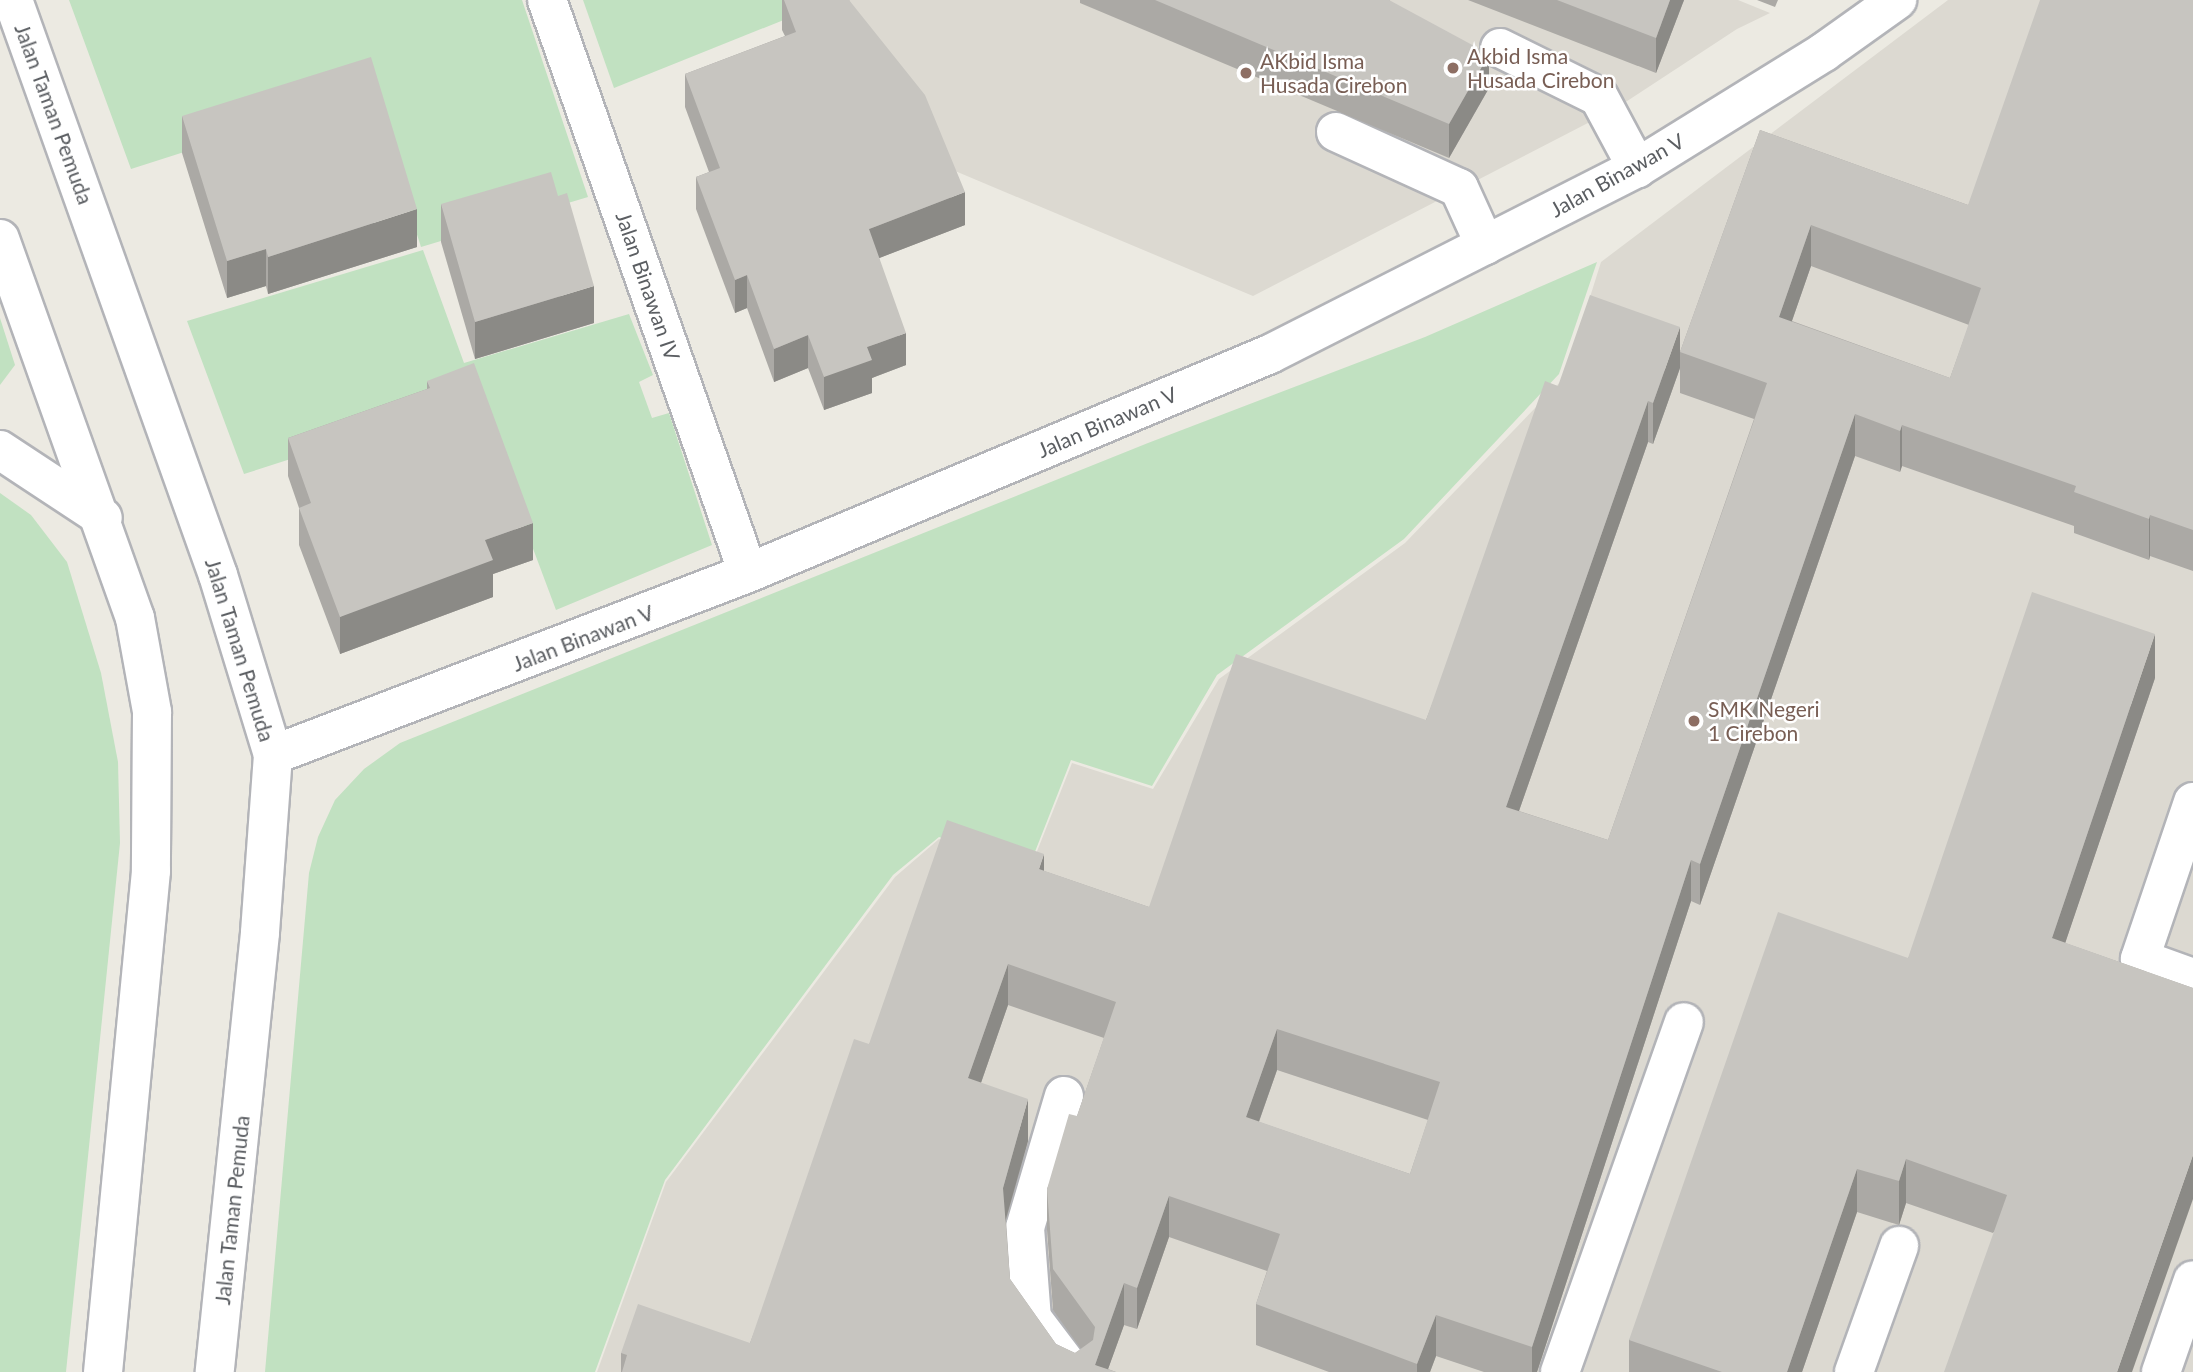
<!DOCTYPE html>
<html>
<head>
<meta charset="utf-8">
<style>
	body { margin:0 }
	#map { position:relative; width:2193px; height:1372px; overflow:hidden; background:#eceae2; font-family:Lato,sans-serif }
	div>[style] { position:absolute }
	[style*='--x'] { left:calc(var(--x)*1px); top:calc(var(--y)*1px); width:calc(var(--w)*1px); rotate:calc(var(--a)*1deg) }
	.education>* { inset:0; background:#dcd9d1 }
	.green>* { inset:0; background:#c1e1c1 }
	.roads { filter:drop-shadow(2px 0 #b3b4b8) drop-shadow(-2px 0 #b3b4b8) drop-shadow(0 2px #b3b4b8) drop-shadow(0 -2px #b3b4b8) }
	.minor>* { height:38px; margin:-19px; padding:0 19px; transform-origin:19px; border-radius:19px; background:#fff }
	.wall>* { inset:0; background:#aba9a5 }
	.shaded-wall>* { inset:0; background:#8b8a86 }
	.building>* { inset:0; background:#c7c5c0 }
	.dots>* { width:19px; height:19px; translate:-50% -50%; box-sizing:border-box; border:4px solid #fff; border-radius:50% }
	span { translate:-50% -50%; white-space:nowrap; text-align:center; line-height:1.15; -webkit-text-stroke:5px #fff; paint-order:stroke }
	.education-label { font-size:21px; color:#785e54 }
	.left { translate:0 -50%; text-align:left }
	.street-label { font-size:21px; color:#5b5e62 }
</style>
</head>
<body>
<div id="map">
	<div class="education">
		<div style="clip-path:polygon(823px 0,1738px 0,1770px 13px,1737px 29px,1615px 109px,1253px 296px,948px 168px)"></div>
		<div style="clip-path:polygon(1948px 0,2193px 0,2193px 1372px,597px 1372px,666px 1182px,895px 877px,939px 839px,1030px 869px,1072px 763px,1153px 789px,1219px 679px,1405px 543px,1565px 377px,1601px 262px)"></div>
	</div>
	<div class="green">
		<div style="clip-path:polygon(69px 0,522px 0,588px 197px,421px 247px,371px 92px,131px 169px)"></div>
		<div style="clip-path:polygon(583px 0,823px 0,826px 3px,614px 88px)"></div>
		<div style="clip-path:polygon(423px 250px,464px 363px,629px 314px,653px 375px,639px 382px,652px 418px,669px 413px,712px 545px,556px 610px,477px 399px,244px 474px,187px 321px)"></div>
		<div style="clip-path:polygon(1597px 262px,1559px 374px,1404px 539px,1217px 675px,1152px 786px,1071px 760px,1029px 867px,939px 837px,893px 875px,665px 1180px,595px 1372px,265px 1372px,309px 873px,318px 837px,335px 800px,364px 769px,400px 743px,1148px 443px,1425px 337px)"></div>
		<div style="clip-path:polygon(0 318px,15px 365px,0 385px)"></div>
		<div style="clip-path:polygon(0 493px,31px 515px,67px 562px,101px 673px,118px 762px,120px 843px,66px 1372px,0 1372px)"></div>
	</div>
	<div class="roads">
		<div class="minor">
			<div style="--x:13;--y:0;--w:610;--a:70.38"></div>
			<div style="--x:218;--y:575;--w:188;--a:73"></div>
			<div style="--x:273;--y:755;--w:178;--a:94.2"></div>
			<div style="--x:260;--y:933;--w:441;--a:95.9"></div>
			<div style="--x:547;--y:0;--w:607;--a:70.67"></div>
			<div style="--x:1500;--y:48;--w:110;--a:26.3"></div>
			<div style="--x:1599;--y:97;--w:81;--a:61.8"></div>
			<div style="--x:1336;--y:132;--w:135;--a:24.5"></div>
			<div style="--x:1459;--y:188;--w:63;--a:65.5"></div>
			<div style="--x:0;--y:239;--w:402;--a:70.4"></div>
			<div style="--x:135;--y:618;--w:96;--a:79.7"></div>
			<div style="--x:152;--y:712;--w:159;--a:90.4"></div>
			<div style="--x:151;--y:871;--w:503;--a:95.47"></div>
			<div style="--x:0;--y:450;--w:123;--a:33.4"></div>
			<div style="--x:273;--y:755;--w:509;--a:-20.96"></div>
			<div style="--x:748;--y:573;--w:566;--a:-22.76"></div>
			<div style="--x:1270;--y:354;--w:411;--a:-26.9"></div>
			<div style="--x:1637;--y:168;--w:220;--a:-31.8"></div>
			<div style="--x:1824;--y:52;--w:90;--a:-35.5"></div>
			<div style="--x:2193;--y:802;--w:166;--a:108.7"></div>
			<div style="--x:2140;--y:959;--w:56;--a:19.7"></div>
			<div style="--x:1064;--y:1096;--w:138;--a:106.5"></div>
			<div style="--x:1025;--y:1228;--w:90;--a:85.6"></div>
			<div style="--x:1032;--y:1318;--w:68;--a:52.8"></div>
			<div style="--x:1560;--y:1372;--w:371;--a:-70.5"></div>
			<div style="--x:1854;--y:1372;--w:134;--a:-70.3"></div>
			<div style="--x:2161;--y:1372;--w:97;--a:-70.8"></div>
		</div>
	</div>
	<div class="wall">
		<div style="clip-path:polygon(782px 0,849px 0,965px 225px,879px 258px,906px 365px,872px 378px,872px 393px,824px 410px,808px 368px,774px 382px,747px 308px,735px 313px,696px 209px,696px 177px,709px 172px,685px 107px,685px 74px,785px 36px,782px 30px)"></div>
		<div style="clip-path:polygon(1080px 0,1389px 0,1489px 88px,1449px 158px,1080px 3px)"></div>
		<div style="clip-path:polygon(1468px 0,1684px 0,1656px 73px)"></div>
		<div style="clip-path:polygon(1757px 0,1778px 0,1775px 7px)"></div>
		<div style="clip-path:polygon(evenodd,2193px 0,2193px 571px,2150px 556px,2149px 560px,2074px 533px,2074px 526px,1902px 466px,1900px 472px,1855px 456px,1700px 905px,1691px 901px,1537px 1372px,1484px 1372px,1436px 1356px,1430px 1372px,1329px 1372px,1256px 1345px,1256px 1304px,1267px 1271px,1169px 1237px,1137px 1329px,1124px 1325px,1108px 1369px,1116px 1372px,621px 1372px,621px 1353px,750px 1343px,869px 1044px,1044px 871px,1149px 907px,1426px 720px,1558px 386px,1680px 368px,1653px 444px,1648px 442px,1519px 811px,1608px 840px,1754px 419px,1680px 393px,1680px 352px,1760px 130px,1968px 205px,2193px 0,1811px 266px,1969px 325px,1950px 378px,1792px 321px,1811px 266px,2193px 0,1008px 1005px,1104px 1038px,1077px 1116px,1047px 1189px,1047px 1230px,1053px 1310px,1081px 1349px,1075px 1353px,1056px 1344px,1010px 1279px,1006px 1220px,1028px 1141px,981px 1083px,1008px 1005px,2193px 0,1277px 1070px,1428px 1120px,1410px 1174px,1259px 1122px,1277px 1070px)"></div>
		<div style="clip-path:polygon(182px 116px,417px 247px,268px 294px,266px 286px,227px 298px,182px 153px)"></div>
		<div style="clip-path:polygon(441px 204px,594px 323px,475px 359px,441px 242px)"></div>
		<div style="clip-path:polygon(427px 381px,533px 560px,493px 574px,493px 597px,340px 654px,299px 545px,299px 508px,288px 476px,288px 438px,427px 389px)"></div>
		<div style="clip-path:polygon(2155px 678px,2065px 943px,2193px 988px,1993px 1233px,1906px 1203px,1899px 1225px,1857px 1212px,1802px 1372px,1629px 1372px,1629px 1340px,1908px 958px)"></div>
	</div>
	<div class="shaded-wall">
		<div style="clip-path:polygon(1670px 0,1684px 0,1656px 73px,1656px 38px)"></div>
		<div style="clip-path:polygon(1489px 54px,1489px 88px,1449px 158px,1449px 124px)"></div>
		<div style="clip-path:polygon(965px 192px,965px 225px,869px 262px,869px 229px)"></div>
		<div style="clip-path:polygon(417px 209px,417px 247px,268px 294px,268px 257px)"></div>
		<div style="clip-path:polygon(1811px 225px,1811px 266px,1779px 358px,1779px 317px)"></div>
		<div style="clip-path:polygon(266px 249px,266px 286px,227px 298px,227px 261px)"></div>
		<div style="clip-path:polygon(747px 275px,747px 308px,735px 313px,735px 280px)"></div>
		<div style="clip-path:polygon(594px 286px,594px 323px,475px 359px,475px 322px)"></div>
		<div style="clip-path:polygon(1680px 327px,1680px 368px,1653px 444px,1653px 403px)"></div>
		<div style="clip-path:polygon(906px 333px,906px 365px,872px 378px,872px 393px,824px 410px,824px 377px,867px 347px)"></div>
		<div style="clip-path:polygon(808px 335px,808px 368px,774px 382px,774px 349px)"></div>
		<div style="clip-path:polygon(1648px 401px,1648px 442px,1506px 848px,1506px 807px)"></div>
		<div style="clip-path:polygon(1855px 414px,1855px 456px,1700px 905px,1700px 864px)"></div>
		<div style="clip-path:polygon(1902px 425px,1902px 466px,1900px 472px,1900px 431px)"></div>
		<div style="clip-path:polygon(2150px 515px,2150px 556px,2149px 560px,2149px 519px)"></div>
		<div style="clip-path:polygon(533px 523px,533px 560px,493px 574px,493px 597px,340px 654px,340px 617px,485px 540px)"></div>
		<div style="clip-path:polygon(2155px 634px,2155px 678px,2052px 982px,2052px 938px)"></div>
		<div style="clip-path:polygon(1044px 854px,1044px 895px,1039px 869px)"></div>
		<div style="clip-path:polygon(1691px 860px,1691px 901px,1537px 1372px,1532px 1372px,1532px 1347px)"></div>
		<div style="clip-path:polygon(1008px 964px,1008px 1005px,968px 1120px,968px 1078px)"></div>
		<div style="clip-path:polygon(1277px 1029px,1277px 1070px,1246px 1158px,1246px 1117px)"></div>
		<div style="clip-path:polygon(1028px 1099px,1028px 1141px,1003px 1229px,1003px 1188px)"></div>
		<div style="clip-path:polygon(2193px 1155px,2193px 1199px,2132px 1372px,2117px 1372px)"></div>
		<div style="clip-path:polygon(1906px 1159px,1906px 1203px,1899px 1225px,1899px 1181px)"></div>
		<div style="clip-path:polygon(1857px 1169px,1857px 1212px,1802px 1372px,1787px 1372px)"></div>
		<div style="clip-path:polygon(1169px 1196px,1169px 1237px,1137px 1329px,1137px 1288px)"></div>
		<div style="clip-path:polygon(1124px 1283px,1124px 1325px,1107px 1372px,1095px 1365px)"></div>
		<div style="clip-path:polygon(1436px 1315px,1436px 1356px,1430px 1372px,1417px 1372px,1417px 1364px)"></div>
	</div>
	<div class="building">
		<div style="clip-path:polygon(784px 0,849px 0,925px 95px,965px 192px,869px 229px,906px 333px,867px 347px,872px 360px,824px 377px,808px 335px,774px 349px,747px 275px,735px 280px,696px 177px,720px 168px,685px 74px,796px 32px)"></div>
		<div style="clip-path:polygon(1155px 0,1389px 0,1489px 54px,1449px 124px)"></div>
		<div style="clip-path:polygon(1557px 0,1670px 0,1656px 38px)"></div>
		<div style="clip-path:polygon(evenodd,2040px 0,2193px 0,2193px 530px,2150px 515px,2149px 519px,2074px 492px,2076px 486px,1902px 425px,1900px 431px,1855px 414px,1700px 864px,1691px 860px,1532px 1347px,1436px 1315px,1417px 1364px,1256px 1304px,1280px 1234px,1169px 1196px,1137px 1288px,1124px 1283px,1095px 1365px,1116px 1372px,622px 1372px,627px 1355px,621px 1353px,638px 1304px,750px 1343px,854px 1039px,869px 1044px,947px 820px,1044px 854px,1039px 869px,1149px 907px,1236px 654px,1426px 720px,1545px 381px,1558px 386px,1590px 295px,1680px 327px,1653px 403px,1648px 401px,1506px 807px,1608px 840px,1767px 383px,1680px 352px,1760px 130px,1968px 205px,2040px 0,1811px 225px,1981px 288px,1950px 378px,1779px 317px,1811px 225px,2040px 0,1008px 964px,1116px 1002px,1077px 1116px,1069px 1114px,1047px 1189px,1053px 1269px,1095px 1327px,1093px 1340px,1075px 1353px,1056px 1344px,1010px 1279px,1003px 1188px,1028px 1099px,968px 1078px,1008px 964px,2040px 0,1277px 1029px,1440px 1082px,1410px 1174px,1246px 1117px,1277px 1029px)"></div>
		<div style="clip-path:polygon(371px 57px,417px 209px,268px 257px,266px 249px,227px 261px,182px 116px)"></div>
		<div style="clip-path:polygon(551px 172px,558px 196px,567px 193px,594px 286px,475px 322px,441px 204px)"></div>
		<div style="clip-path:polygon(474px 363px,533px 523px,485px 540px,493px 560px,340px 617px,299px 508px,311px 503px,288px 438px,430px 388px,427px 381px)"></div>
		<div style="clip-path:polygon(2032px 592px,2155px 634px,2052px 938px,2193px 988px,2193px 1155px,2117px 1372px,1944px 1372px,2007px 1195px,1906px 1159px,1899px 1181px,1857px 1169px,1787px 1372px,1722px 1372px,1629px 1340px,1778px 912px,1908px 958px)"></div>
	</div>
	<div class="dots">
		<div style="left:1453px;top:68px;background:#8d6e63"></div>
		<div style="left:1246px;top:73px;background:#8d6e63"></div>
		<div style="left:1694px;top:721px;background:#8d6e63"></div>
	</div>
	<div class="education-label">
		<span class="left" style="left:1467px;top:68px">Akbid Isma<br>Husada Cirebon</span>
		<span class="left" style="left:1260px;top:73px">AKbid Isma<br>Husada Cirebon</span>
		<span class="left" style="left:1708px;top:721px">SMK Negeri<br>1 Cirebon</span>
	</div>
	<div class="street-label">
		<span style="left:54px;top:114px;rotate:70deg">Jalan Taman Pemuda</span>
		<span style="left:1617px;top:175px;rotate:-29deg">Jalan Binawan V</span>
		<span style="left:648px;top:286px;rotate:71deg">Jalan Binawan IV</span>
		<span style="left:1107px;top:422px;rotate:-23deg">Jalan Binawan V</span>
		<span style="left:583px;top:638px;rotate:-21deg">Jalan Binawan V</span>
		<span style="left:240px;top:650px;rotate:73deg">Jalan Taman Pemuda</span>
		<span style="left:232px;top:1210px;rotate:-84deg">Jalan Taman Pemuda</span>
	</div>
</div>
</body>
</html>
